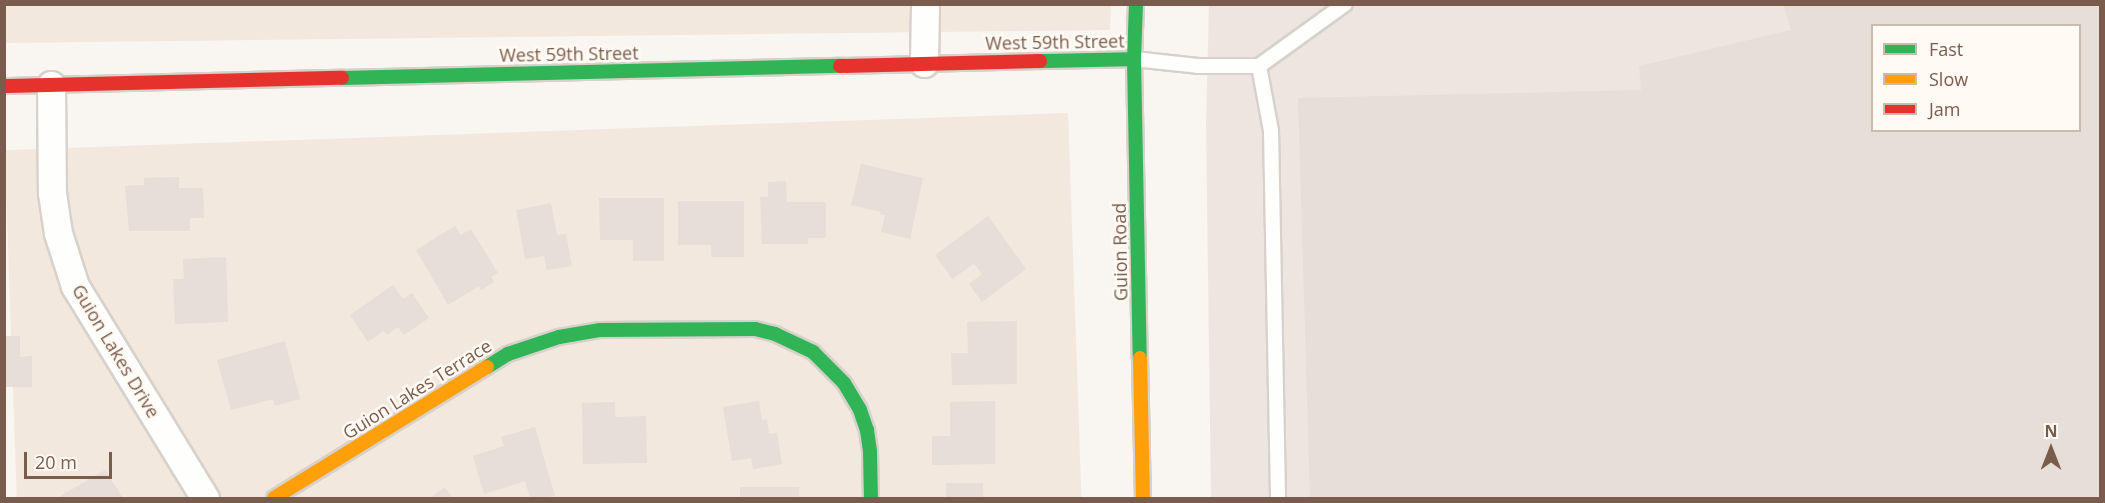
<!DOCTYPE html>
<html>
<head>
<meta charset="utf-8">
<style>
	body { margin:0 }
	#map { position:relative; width:2105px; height:503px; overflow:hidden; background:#f9f5f0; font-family:"Open Sans",sans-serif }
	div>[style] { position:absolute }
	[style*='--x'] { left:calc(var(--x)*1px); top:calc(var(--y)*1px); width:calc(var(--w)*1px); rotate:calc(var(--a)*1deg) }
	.residential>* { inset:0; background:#f2e8de; transform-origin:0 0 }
	.industrial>* { inset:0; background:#ede5e0 }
	.building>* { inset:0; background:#e6ded7; transform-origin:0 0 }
	.roads { filter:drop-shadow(2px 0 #d7d1cb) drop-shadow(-2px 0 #d7d1cb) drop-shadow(0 2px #d7d1cb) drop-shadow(0 -2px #d7d1cb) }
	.lane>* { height:14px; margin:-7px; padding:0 7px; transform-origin:7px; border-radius:7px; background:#fefefd }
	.street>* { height:27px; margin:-13.5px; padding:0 13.5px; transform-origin:13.5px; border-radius:13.5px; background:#fefefd }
	.fast>* { height:14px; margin:-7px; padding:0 7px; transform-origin:7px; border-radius:7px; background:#30b455 }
	.slow>* { height:14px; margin:-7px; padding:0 7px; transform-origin:7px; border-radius:7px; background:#ff9f0a }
	.jam>* { height:14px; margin:-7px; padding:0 7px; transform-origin:7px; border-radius:7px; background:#e5322d }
	span { translate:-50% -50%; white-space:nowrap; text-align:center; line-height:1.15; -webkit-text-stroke:5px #fffaf3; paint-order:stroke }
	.street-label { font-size:18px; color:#7a5c4d }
	.frame { position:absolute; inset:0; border:6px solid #7a5c4d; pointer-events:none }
	.legend { position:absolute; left:1871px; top:24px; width:210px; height:108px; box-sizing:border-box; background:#fffaf3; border:2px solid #cabbb1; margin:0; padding:8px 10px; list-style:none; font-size:18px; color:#7a5c4d }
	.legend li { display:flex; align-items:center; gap:12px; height:30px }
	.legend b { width:30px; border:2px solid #cabbb1 }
	.north { position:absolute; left:2021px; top:419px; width:60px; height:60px; -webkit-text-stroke:4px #fffaf3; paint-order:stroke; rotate:0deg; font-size:16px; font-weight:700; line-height:24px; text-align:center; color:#7a5c4d }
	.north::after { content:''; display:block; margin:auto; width:21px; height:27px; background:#7a5c4d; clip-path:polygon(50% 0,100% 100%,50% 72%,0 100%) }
	.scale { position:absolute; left:24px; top:452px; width:88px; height:27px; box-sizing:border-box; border:3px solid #7a5c4d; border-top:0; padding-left:8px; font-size:18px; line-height:21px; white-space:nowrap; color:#7a5c4d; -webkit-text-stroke:4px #fffaf3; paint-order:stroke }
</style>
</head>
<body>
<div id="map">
	<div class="residential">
		<div style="clip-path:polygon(4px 5px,1111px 5px,1110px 30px,5px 43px)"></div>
		<div style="left:1068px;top:113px;width:385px;height:1064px;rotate:88deg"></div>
	</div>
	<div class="industrial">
		<div style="clip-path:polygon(evenodd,1209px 5px,2100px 5px,2100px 498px,1211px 498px,1206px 125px,1209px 5px,1872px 26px,2080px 26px,2080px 130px,1872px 130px,1872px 26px)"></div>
	</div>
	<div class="building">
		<div style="clip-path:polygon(evenodd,1783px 4px,2100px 4px,2100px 498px,1310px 498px,1298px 98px,1641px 90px,1639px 66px,1791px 30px,1783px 4px,1872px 26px,2080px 26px,2080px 130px,1872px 130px,1872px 26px)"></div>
		<div style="clip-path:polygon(861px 164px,923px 178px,910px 239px,881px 232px,885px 215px,880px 214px,881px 212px,851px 205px)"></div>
		<div style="clip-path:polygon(179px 177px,179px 188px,203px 188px,204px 218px,190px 218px,190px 231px,129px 231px,125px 186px,144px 185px,144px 178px)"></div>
		<div style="clip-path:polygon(786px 181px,787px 202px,826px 202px,826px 238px,808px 238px,808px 244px,762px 244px,760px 197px,768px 197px,768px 182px)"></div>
		<div style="clip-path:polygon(599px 198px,664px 198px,664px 261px,633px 261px,633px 240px,600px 240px)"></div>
		<div style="clip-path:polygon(678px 201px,744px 201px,744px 257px,711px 257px,711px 245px,678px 245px)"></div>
		<div style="clip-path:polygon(551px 203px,557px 235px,566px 234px,572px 266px,547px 270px,544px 256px,525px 259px,516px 210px)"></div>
		<div style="clip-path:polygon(988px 216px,1026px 269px,982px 302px,969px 284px,982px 274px,974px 264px,952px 279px,935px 255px)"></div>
		<div style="clip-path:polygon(455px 226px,461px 235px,471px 229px,498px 273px,491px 277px,494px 282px,481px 290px,479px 286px,448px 305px,416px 250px)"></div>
		<div style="clip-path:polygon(226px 257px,228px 322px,175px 324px,173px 279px,184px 279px,183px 259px)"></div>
		<div style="clip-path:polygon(393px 285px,403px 299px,412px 293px,429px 318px,404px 335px,398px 327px,387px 335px,384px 331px,368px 342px,350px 315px)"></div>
		<div style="clip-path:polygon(1017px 321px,1017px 384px,952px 385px,951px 353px,968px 353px,967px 322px)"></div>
		<div style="clip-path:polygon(4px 336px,20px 336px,20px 357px,32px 356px,32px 387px,4px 387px)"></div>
		<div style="clip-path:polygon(285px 341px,300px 399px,275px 406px,273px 399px,231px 410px,217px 360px)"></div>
		<div style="clip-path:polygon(759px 401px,762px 420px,767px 419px,769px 434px,777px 433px,782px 464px,753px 469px,751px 458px,732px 461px,723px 407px)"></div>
		<div style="clip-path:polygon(995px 401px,995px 464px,932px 465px,932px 436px,950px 436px,950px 402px)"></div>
		<div style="clip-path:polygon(615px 402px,615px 417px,646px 416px,647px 463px,583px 464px,582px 403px)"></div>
		<div style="clip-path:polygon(535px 427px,555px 496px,530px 498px,525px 481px,484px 494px,473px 456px,504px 446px,501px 437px)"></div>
		<div style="clip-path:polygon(105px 470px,123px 498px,57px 498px)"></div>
		<div style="left:983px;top:483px;width:15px;height:37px;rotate:90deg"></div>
		<div style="clip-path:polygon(445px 487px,453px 498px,429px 498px)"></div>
		<div style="left:740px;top:487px;width:59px;height:11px"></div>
	</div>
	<div class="roads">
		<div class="lane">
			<div style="--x:1134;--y:59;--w:64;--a:6.2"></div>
			<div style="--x:1198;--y:66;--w:61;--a:0"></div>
			<div style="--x:1259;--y:66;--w:106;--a:-35.8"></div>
			<div style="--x:1259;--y:66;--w:66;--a:79.5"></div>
			<div style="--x:1271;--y:131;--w:367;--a:88.9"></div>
		</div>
		<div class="street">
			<div style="--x:924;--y:63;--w:59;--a:-89"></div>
			<div style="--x:51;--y:85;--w:108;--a:89.5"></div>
			<div style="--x:52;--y:193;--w:40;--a:81.5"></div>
			<div style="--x:58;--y:233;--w:56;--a:72.2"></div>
			<div style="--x:75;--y:286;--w:249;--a:58.5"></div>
		</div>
		<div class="fast">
			<div style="--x:1136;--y:4;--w:55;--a:92.1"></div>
			<div style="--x:1134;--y:59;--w:299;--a:88.9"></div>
			<div style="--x:1040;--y:61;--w:94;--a:-1.2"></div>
			<div style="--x:342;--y:78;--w:498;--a:-1.4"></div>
			<div style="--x:487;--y:367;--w:25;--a:-32"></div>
			<div style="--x:508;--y:354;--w:54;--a:-18.4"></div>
			<div style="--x:559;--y:337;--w:42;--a:-9.7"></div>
			<div style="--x:600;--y:330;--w:155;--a:-0.4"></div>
			<div style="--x:755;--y:329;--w:21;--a:14"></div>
			<div style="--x:775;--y:334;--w:42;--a:25.3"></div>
			<div style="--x:813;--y:352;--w:44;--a:45"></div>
			<div style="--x:844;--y:383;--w:31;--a:59"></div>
			<div style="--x:860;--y:410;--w:21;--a:71"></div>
			<div style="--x:867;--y:430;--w:22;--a:82"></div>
			<div style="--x:870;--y:452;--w:46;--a:88.8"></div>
		</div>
		<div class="slow">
			<div style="--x:1140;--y:358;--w:140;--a:88.8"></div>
			<div style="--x:274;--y:498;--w:250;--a:-31.6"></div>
		</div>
		<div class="jam">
			<div style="--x:840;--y:66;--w:200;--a:-1.4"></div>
			<div style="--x:4;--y:86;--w:338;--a:-1.4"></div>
		</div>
	</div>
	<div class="street-label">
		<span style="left:1055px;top:42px;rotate:-1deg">West 59th Street</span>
		<span style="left:569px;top:54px;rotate:-1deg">West 59th Street</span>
		<span style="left:1120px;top:252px;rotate:-91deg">Guion Road</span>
		<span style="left:116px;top:351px;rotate:59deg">Guion Lakes Drive</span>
		<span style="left:417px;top:389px;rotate:-32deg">Guion Lakes Terrace</span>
	</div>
	<div class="frame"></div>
	<ul class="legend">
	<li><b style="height:8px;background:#30b455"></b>Fast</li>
	<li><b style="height:8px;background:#ff9f0a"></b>Slow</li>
	<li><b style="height:8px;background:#e5322d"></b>Jam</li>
	</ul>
	<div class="north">N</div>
	<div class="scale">20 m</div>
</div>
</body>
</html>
